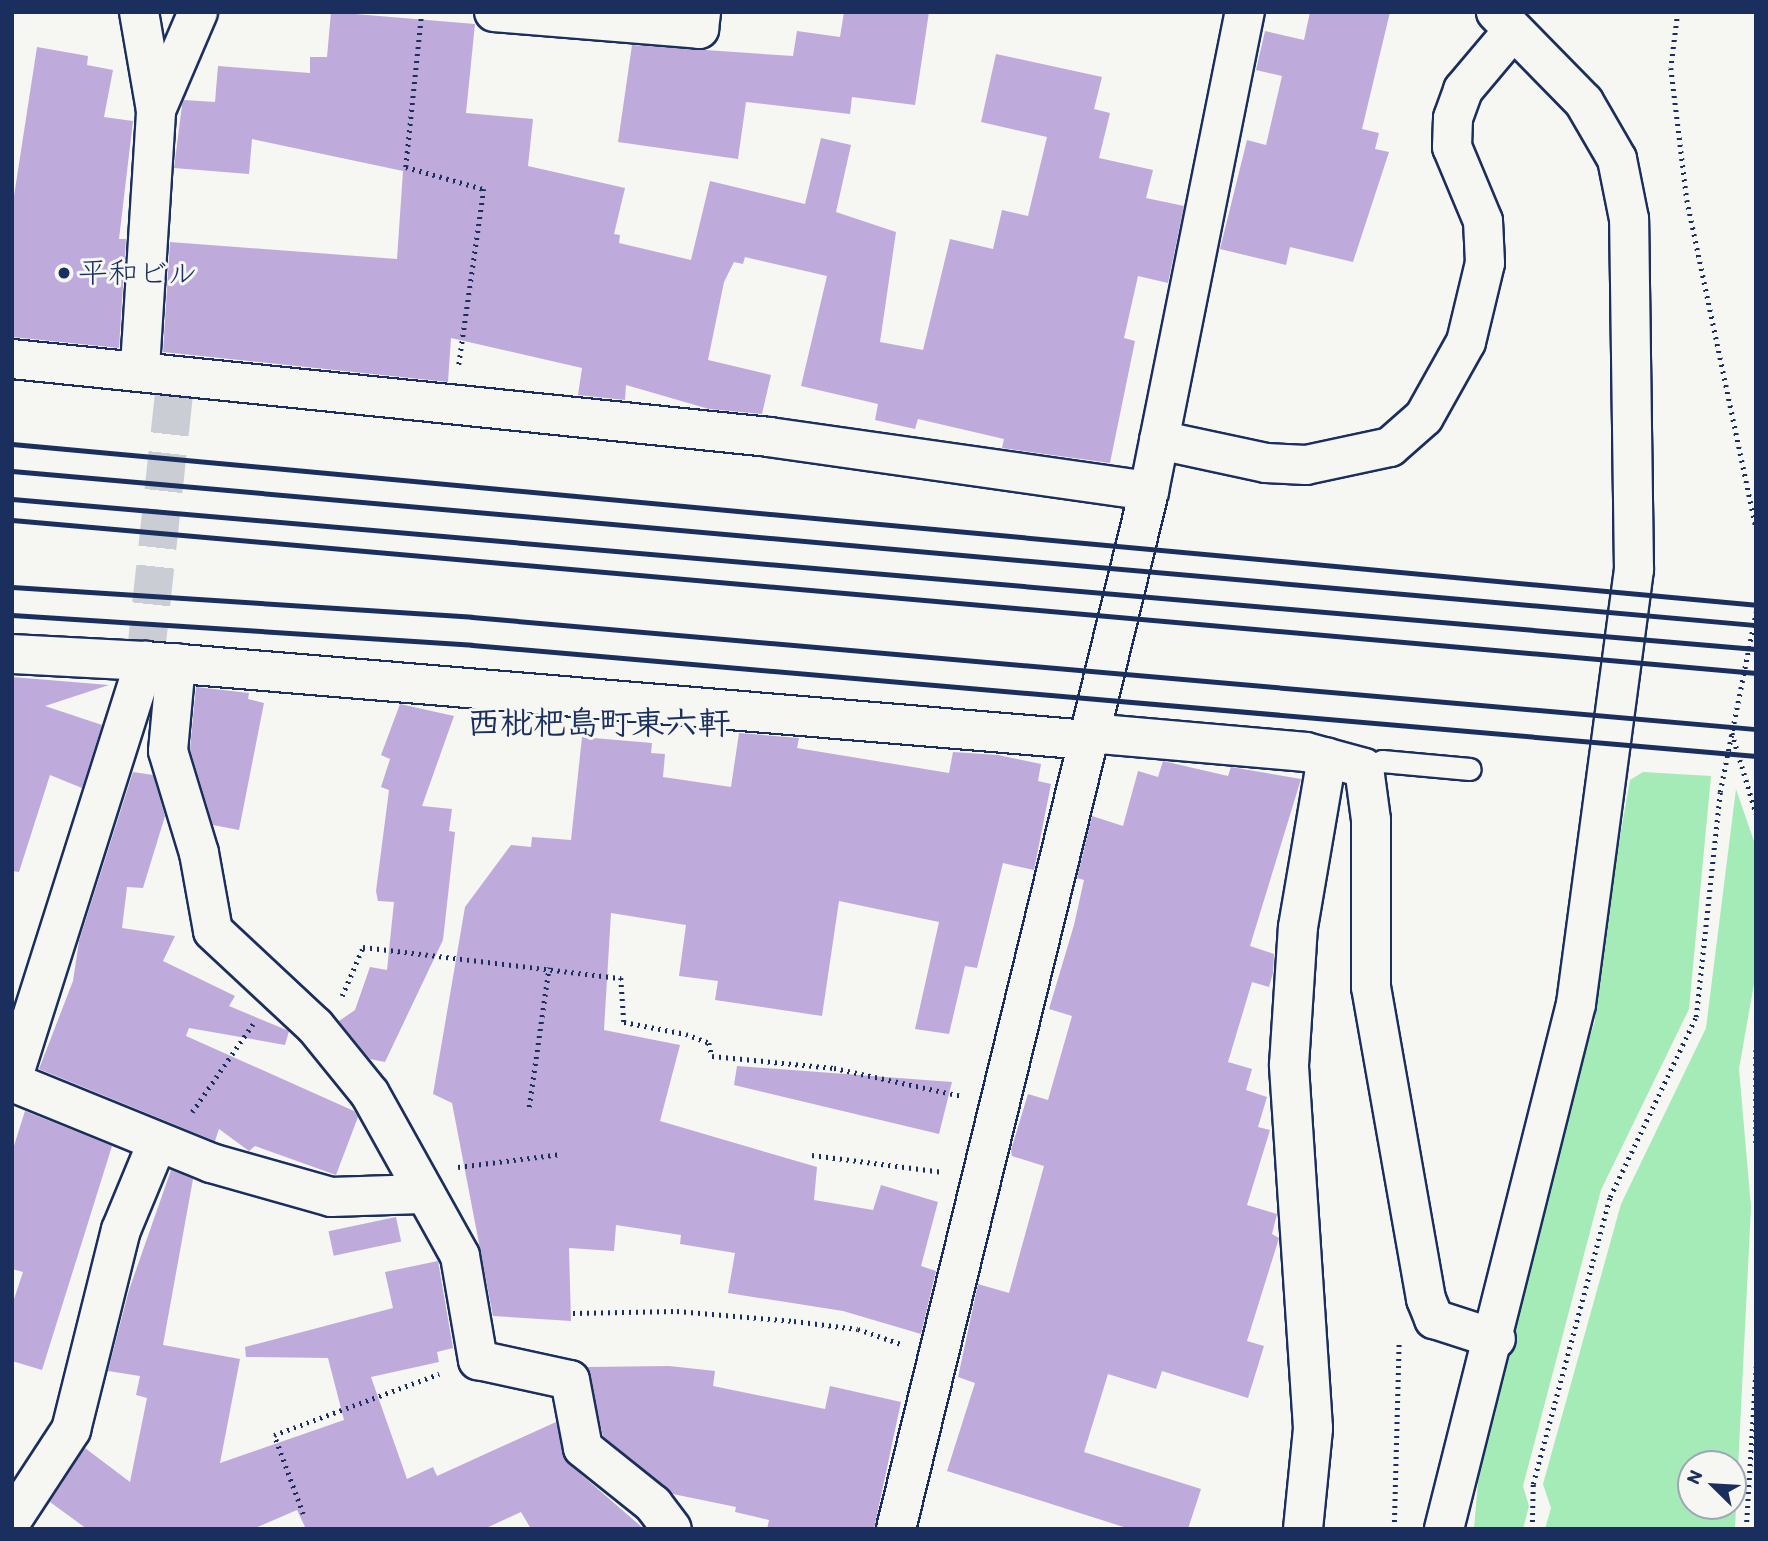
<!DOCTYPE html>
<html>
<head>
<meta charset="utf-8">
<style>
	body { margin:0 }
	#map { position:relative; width:1768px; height:1541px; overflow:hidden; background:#f6f6f2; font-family:Itim,"Klee One",sans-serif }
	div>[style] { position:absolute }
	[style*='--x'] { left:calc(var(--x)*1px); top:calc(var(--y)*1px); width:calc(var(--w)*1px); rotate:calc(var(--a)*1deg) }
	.green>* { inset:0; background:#a5ebb7 }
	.building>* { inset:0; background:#bfabdb; transform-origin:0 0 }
	.street-tunnel>* { height:38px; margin-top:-19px; transform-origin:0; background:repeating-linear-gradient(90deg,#caced4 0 38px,transparent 0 57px) }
	.path>* { height:4.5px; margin-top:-2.25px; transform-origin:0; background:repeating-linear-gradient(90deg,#1b2f5e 0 2px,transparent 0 7px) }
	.roads { filter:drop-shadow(2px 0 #1b2f5e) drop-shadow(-2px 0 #1b2f5e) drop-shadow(0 2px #1b2f5e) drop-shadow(0 -2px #1b2f5e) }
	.lane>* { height:21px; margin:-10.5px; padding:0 10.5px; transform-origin:10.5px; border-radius:10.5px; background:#f6f6f2 }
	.street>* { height:38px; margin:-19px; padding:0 19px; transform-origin:19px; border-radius:19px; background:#f6f6f2 }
	.secondary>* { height:38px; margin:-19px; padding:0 19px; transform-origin:19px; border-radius:19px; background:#f6f6f2 }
	.rail>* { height:5px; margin:-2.5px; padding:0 2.5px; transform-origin:2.5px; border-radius:2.5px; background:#1b2f5e }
	.dots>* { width:19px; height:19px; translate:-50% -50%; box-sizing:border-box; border:4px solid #f6f6f2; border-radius:50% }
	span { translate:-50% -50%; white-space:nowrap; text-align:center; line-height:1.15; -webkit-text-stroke:6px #f6f6f2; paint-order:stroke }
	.poi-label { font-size:30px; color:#1b2f5e }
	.left { translate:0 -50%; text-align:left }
	.quarter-label { font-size:33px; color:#1b2f5e; font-weight:700 }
	.frame { position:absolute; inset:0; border:14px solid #1b2f5e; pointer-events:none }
	.north { position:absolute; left:1677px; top:1450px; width:70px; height:70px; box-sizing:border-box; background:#f6f6f2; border:2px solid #9ea6b7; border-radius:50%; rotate:294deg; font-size:19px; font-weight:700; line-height:28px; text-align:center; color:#1b2f5e }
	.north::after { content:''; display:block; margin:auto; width:24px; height:32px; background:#1b2f5e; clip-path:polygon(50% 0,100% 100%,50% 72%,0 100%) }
</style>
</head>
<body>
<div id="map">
	<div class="green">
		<div style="clip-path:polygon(1643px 772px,1711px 776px,1689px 1009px,1601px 1190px,1523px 1486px,1529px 1506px,1523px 1529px,1474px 1529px,1479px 1470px,1574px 1083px,1595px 1021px,1592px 995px,1630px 780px)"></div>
		<div style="clip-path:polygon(evenodd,1736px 789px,1756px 847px,1756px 909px,1755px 978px,1739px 1069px,1751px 1207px,1735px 1529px,1545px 1529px,1551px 1508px,1543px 1484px,1621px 1204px,1706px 1028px,1736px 789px,1691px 1464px,1733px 1464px,1733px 1506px,1691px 1506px,1691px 1464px)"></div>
	</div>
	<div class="building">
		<div style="clip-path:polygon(331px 12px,475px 24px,466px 113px,533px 119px,528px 166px,625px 188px,614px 234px,620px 235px,619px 243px,691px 260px,710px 181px,805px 204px,821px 138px,851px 145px,836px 212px,896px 232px,880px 342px,923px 350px,950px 239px,993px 249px,1002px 210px,1028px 216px,1047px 137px,981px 122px,996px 54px,1102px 77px,1094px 109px,1110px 113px,1099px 158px,1153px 170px,1146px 198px,1184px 206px,1168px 283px,1138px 276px,1124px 338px,1135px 341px,1110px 463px,1002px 448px,1004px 439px,918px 419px,915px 429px,875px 420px,878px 404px,801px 386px,827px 276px,745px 257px,743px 264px,734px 262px,724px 282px,708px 360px,771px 375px,762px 414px,709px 409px,626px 385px,625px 400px,578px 395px,582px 368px,451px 338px,448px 382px,163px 352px,170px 242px,397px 259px,403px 171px,252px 139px,249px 174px,174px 168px,182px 105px,184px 100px,215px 102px,218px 66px,310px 73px,310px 57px,327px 57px)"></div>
		<div style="clip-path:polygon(844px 12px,929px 12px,915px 105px,852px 97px,850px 114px,746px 102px,738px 159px,618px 142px,632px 45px,793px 56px,797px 31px,840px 37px)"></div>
		<div style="clip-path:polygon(1310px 12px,1390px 12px,1362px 129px,1379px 133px,1375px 149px,1389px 152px,1353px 262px,1290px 247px,1286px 265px,1220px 249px,1247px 140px,1266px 145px,1282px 76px,1256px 70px,1265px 31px,1304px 40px)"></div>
		<div style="clip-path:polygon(37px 47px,88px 56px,87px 65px,113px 70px,104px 117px,133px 121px,119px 239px,126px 239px,119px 348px,12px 337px,12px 209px)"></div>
		<div style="clip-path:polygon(12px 677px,109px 685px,45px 706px,102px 725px,82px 788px,50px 775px,19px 872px,12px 871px)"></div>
		<div style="clip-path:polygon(196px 687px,249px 693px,248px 699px,264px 703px,239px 830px,213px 825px,190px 749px)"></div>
		<div style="clip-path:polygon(400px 704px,454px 716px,422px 806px,452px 809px,449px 831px,455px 832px,443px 940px,385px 1062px,370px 1059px,339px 1021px,355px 1010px,370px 967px,387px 970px,394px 902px,378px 901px,376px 891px,389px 790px,381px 787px,390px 759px,381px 755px)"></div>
		<div style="clip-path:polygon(739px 733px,799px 738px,797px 748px,949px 773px,953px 752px,998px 755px,1041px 764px,1038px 781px,1051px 784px,1034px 870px,1003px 863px,977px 968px,965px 966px,949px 1034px,915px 1029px,939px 922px,839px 901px,822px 1016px,715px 1000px,718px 981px,679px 976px,686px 925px,611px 913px,604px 1030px,680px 1045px,660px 1121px,817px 1167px,814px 1200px,873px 1210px,881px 1185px,938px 1202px,921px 1266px,936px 1271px,921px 1334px,843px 1311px,728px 1293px,735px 1253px,680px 1244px,681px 1235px,616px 1225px,614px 1251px,569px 1248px,571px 1321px,493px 1316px,452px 1103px,433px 1094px,465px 907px,511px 845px,531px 847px,532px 837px,571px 840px,582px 737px,652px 743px,651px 753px,665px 754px,663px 777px,731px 787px)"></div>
		<div style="clip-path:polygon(1163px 761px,1228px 776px,1231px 767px,1301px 779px,1250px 946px,1274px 954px,1273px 973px,1269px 987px,1252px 982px,1228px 1062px,1252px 1069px,1246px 1090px,1267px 1097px,1258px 1127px,1270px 1130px,1247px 1205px,1277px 1214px,1272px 1234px,1279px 1238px,1247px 1341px,1264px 1346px,1248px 1398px,1162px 1371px,1156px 1389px,1108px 1374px,1084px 1452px,1201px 1489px,1188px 1529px,1130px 1529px,947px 1471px,975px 1383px,958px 1377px,978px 1284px,1009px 1293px,1044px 1166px,1012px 1156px,1011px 1150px,1028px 1094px,1048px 1100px,1072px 1016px,1049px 1009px,1074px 925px,1084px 880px,1077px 878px,1092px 816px,1123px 826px,1138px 771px,1158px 777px)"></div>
		<div style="clip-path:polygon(133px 772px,153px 775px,165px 816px,143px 888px,127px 887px,122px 928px,175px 936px,163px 961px,235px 996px,229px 1006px,289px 1031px,285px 1045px,189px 1028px,186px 1036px,354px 1111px,358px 1117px,336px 1175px,255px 1146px,249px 1151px,219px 1129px,215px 1141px,39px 1069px,73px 981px,79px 941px)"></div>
		<div style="clip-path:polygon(737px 1066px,952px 1082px,939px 1134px,734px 1085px)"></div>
		<div style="clip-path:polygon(25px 1111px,112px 1146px,42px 1370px,12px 1361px,12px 1305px,23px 1272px,12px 1269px,12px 1152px)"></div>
		<div style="clip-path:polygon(171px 1170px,193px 1179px,163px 1345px,240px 1359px,220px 1463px,344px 1420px,328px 1358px,246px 1357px,245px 1347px,393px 1308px,385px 1272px,438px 1261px,453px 1348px,437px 1352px,439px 1362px,371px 1377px,407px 1479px,433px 1467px,437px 1476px,556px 1422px,569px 1464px,644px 1529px,531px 1529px,521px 1512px,484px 1529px,306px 1529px,297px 1510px,253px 1529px,87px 1529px,50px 1502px,85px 1448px,130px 1482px,147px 1398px,136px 1395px,140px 1376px,108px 1371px,129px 1290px)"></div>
		<div style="left:396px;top:1217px;width:25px;height:69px;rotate:78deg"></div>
		<div style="clip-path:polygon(669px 1366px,715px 1371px,713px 1386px,825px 1409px,830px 1386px,901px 1402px,874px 1529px,767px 1529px,769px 1520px,735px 1512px,736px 1507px,673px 1494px,603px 1436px,587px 1367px)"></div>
	</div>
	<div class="street-tunnel">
		<div style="--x:145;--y:661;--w:286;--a:-83.8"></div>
	</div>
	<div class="path">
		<div style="--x:422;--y:12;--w:156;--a:95.9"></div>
		<div style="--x:406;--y:167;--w:81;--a:15.8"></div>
		<div style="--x:484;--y:189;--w:178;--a:98.1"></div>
		<div style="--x:1678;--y:12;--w:56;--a:97.1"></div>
		<div style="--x:1671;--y:68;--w:133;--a:83.1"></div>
		<div style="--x:1687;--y:200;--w:335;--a:78.1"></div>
		<div style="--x:1732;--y:733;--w:84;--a:73.3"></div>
		<div style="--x:342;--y:996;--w:53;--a:-66.8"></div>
		<div style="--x:363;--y:947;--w:260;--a:6.9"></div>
		<div style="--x:621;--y:978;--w:44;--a:86.1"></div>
		<div style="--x:624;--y:1022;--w:63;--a:11"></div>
		<div style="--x:686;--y:1034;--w:25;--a:21"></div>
		<div style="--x:709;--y:1043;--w:13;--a:77"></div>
		<div style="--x:712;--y:1056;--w:123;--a:5.6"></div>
		<div style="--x:834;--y:1068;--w:130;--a:12.4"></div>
		<div style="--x:1756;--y:1050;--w:95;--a:90"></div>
		<div style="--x:529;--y:1107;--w:141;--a:-81.9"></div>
		<div style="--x:192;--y:1112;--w:107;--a:-55.3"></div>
		<div style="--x:812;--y:1155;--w:132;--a:7.4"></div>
		<div style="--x:458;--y:1167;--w:104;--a:-7.2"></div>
		<div style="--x:573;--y:1313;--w:104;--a:-1.1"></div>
		<div style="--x:677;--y:1311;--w:117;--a:4.9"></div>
		<div style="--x:794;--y:1321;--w:64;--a:7.1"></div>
		<div style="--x:858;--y:1329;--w:46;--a:19.2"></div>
		<div style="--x:303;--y:1514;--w:84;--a:-110.2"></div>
		<div style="--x:274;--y:1435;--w:176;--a:-20.3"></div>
		<div style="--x:1394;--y:1529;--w:188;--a:-88.5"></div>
		<div style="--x:1532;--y:1529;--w:45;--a:-88.7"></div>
		<div style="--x:1533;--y:1484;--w:297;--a:-75"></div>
		<div style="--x:1610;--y:1197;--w:199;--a:-64.5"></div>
		<div style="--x:1696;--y:1017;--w:226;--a:-83.9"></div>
		<div style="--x:1720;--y:792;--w:184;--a:-78.7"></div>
		<div style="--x:1746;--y:1529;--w:163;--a:-86.5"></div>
	</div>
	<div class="roads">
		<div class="lane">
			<div style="--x:1364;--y:768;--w:19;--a:-21"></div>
			<div style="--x:1382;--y:761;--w:88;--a:5.2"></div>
		</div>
		<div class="street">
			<div style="--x:139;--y:12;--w:99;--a:80.2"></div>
			<div style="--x:494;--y:12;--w:206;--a:4.7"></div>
			<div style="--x:699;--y:29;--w:17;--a:-83"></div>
			<div style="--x:12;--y:359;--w:761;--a:5.88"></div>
			<div style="--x:769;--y:437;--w:384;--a:8.1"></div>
			<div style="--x:140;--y:367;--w:257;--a:-86.4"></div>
			<div style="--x:156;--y:110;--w:107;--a:-66.8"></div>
			<div style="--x:12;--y:654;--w:133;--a:3"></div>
			<div style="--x:176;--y:663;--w:88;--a:95.2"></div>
			<div style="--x:168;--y:751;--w:107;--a:73.1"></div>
			<div style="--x:199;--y:853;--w:79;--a:79.8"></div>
			<div style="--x:213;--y:931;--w:139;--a:43"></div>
			<div style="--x:315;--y:1026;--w:87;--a:51"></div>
			<div style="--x:370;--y:1094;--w:185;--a:60.9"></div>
			<div style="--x:460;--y:1256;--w:106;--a:80.2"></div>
			<div style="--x:478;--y:1360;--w:94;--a:12.3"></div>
			<div style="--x:570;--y:1380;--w:69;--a:79.2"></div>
			<div style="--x:583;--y:1448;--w:90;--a:38.7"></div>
			<div style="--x:653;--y:1504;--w:31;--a:53"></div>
			<div style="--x:1089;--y:733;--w:218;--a:5"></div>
			<div style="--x:1306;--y:752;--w:60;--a:15.4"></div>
			<div style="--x:1364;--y:768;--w:52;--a:82.3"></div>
			<div style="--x:1371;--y:820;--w:167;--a:90"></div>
			<div style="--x:1371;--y:987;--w:317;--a:80"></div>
			<div style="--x:1426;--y:1299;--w:22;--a:68"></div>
			<div style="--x:1434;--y:1319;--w:65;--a:17.9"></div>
			<div style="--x:12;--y:1080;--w:440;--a:-72.4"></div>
			<div style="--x:145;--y:661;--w:945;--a:4.79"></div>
			<div style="--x:12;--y:1082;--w:215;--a:22.1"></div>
			<div style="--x:211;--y:1163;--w:125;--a:15.8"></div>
			<div style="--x:331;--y:1197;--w:91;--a:-1.9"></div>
			<div style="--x:12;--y:1520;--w:108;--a:-56.8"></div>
			<div style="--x:71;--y:1430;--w:206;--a:-76"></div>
			<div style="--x:121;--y:1230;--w:94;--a:-67.5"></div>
			<div style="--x:896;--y:1529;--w:1068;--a:-76.3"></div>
			<div style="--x:1149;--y:491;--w:489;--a:-78.7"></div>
			<div style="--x:1303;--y:1529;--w:101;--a:-84.3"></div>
			<div style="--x:1313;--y:1428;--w:364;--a:-93.8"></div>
			<div style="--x:1289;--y:1065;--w:138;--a:-86.3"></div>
			<div style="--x:1298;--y:927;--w:172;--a:-80.3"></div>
		</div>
		<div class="secondary">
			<div style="--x:1159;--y:440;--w:109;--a:12.1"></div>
			<div style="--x:1266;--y:463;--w:40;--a:2.9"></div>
			<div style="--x:1306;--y:465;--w:86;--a:-12.1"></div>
			<div style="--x:1390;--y:447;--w:45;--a:-41.4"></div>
			<div style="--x:1424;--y:417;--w:86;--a:-60.8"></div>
			<div style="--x:1466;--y:342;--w:81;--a:-76.5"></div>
			<div style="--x:1485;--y:263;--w:42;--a:-92.7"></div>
			<div style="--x:1483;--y:221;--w:80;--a:-112.7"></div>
			<div style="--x:1452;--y:147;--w:29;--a:-88"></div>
			<div style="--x:1453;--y:118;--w:30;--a:-70"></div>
			<div style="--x:1463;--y:90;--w:75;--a:-49.9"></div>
			<div style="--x:1444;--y:1529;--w:541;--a:-75.89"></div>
			<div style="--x:1576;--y:1004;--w:438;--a:-82.4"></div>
			<div style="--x:1634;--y:570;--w:351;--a:-90.8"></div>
			<div style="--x:1629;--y:219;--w:61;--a:-101.3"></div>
			<div style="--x:1617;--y:159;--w:66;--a:-120.1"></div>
			<div style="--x:1584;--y:102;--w:126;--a:-134.4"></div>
		</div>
	</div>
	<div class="rail">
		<div style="--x:12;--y:444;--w:1751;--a:5.27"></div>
		<div style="--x:12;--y:471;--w:1751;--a:5.05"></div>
		<div style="--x:12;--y:499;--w:1750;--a:4.92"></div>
		<div style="--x:12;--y:520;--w:1751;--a:5.01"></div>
		<div style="--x:12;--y:587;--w:461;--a:3.7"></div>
		<div style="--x:472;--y:617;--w:1289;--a:4.99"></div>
		<div style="--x:12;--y:615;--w:461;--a:3.7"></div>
		<div style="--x:472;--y:645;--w:1289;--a:4.94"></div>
	</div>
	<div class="dots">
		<div style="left:64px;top:273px;background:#1b2f5e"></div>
	</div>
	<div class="poi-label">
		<span class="left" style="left:78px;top:273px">平和ビル</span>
	</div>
	<div class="quarter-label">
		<span style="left:599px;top:723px">西枇杷島町東六軒</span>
	</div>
	<div class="frame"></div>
	<div class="north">N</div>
</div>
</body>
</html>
